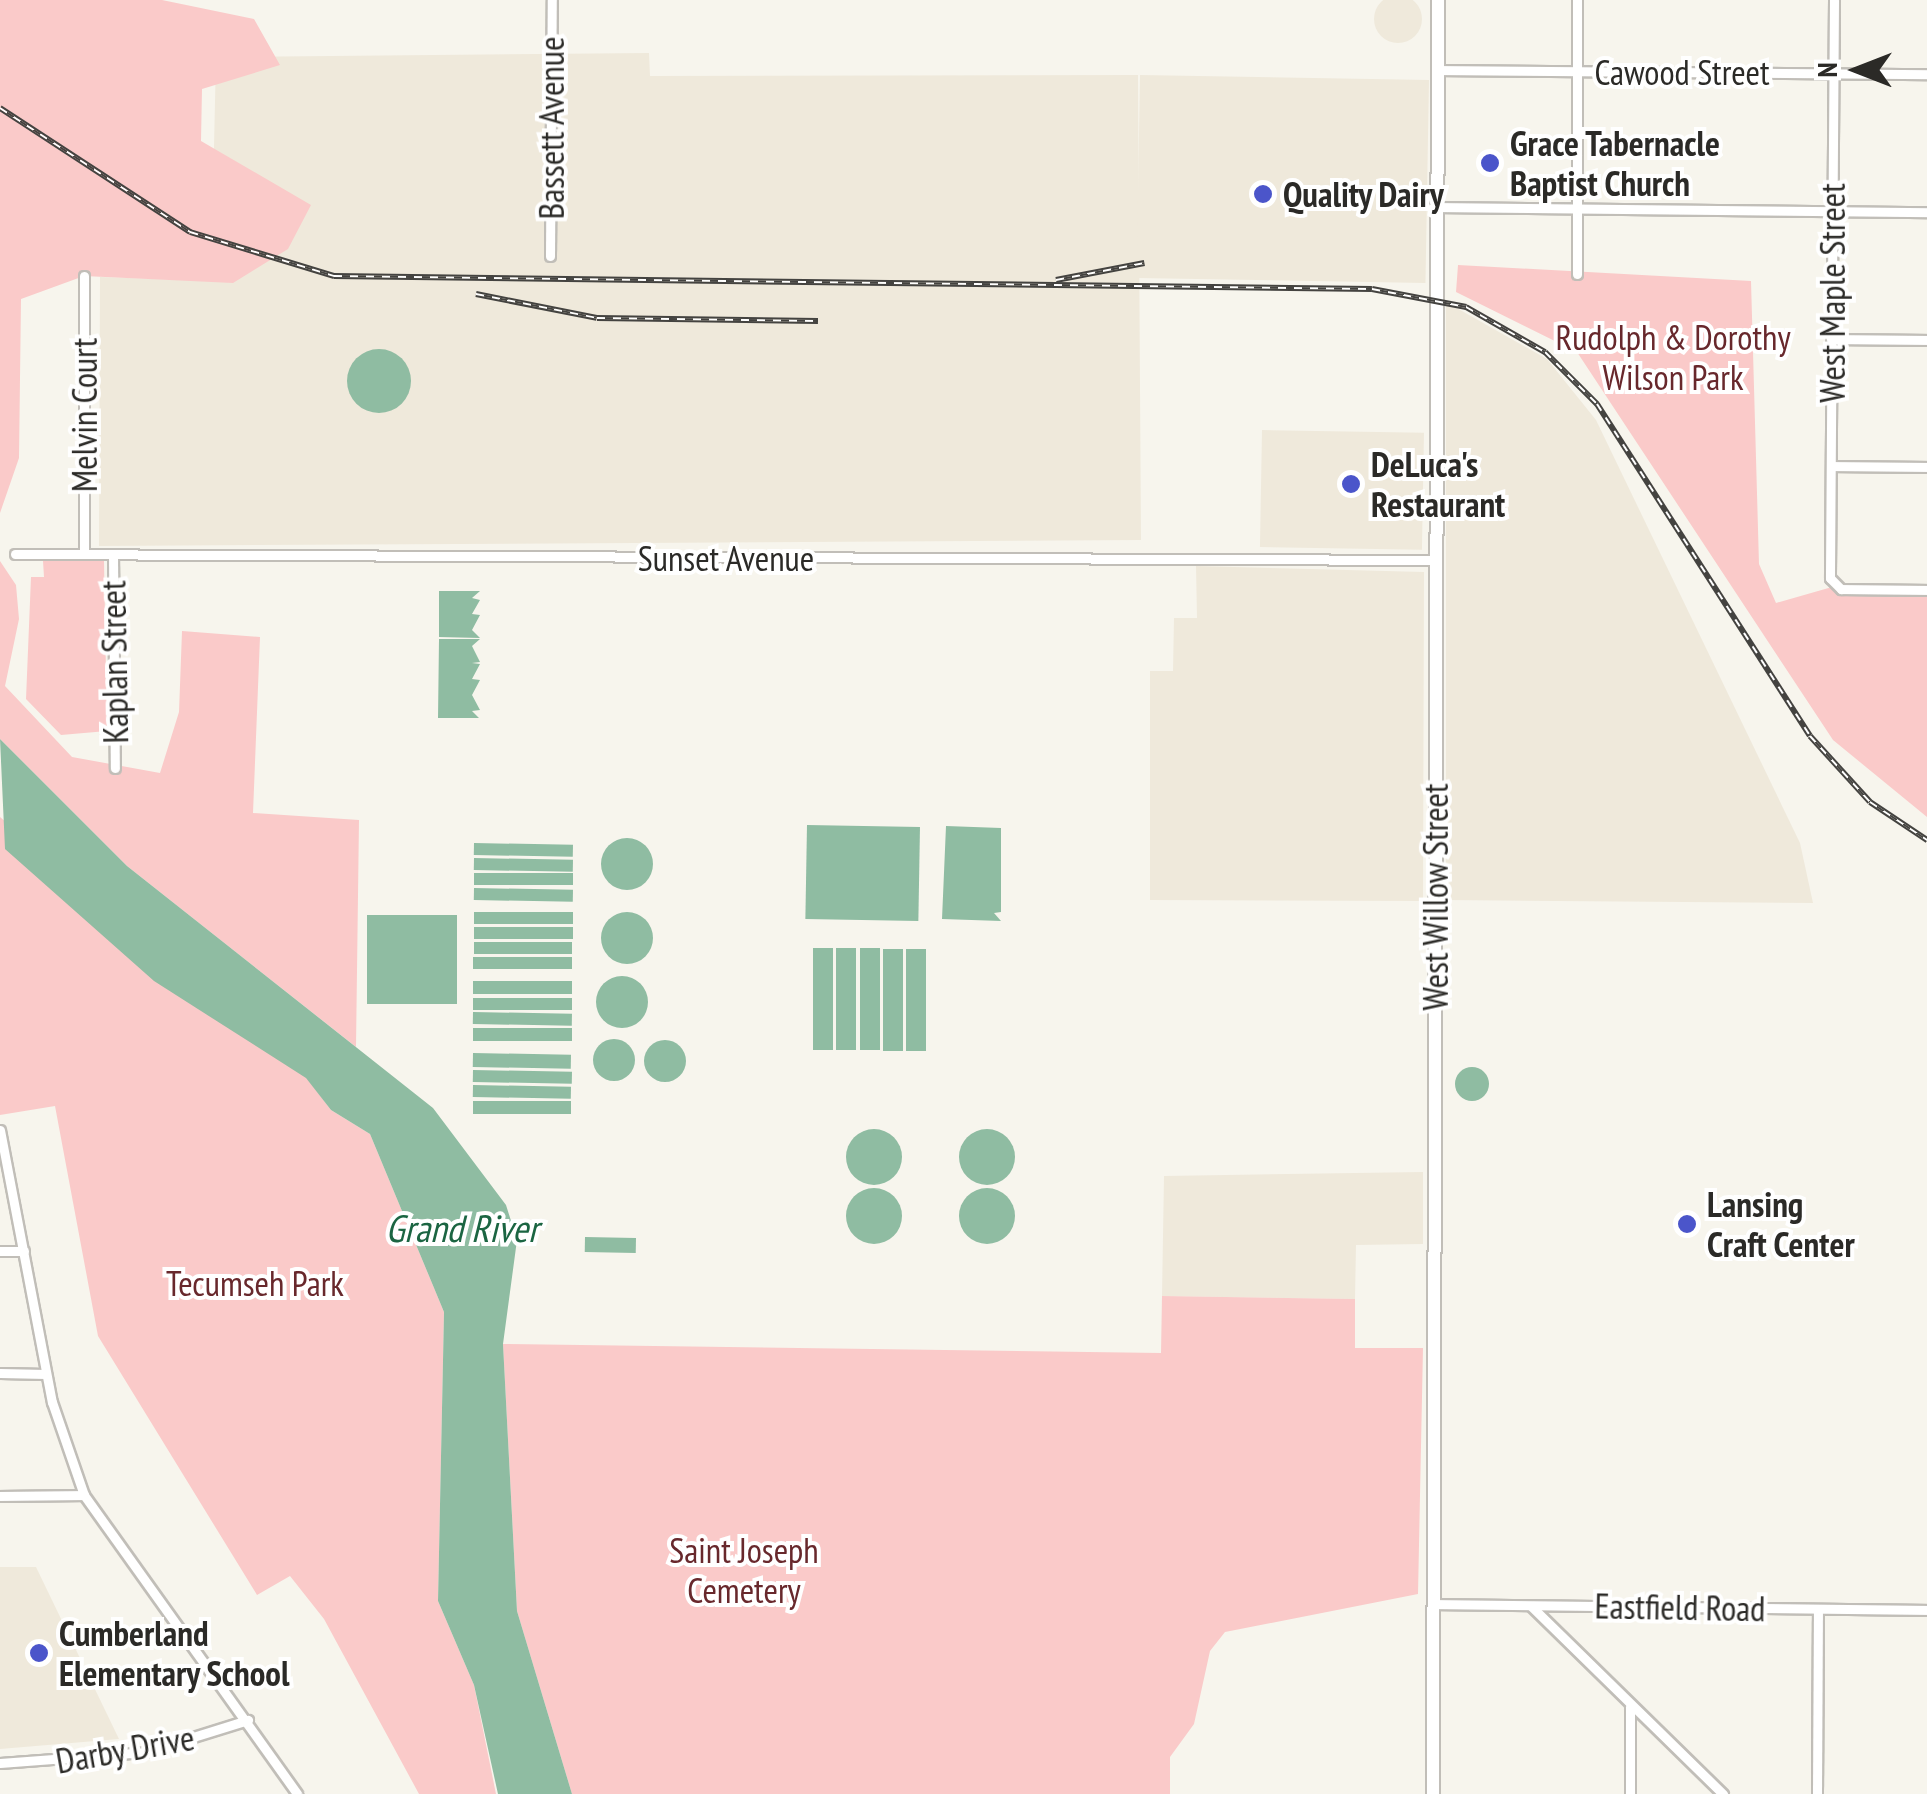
<!DOCTYPE html>
<html>
<head>
<meta charset="utf-8">
<style>
	body { margin:0 }
	#map { position:relative; width:1927px; height:1794px; overflow:hidden; background:#f7f5ed; font-family:"PT Sans Narrow",sans-serif }
	div>[style] { position:absolute }
	[style*='--x'] { left:calc(var(--x)*1px); top:calc(var(--y)*1px); width:calc(var(--w)*1px); rotate:calc(var(--a)*1deg) }
	.built>* { inset:0; background:#efe9db; transform-origin:0 0 }
	.round { border-radius:50% }
	.green>* { inset:0; background:#facac9 }
	.water>* { inset:0; background:#8fbca2; transform-origin:0 0 }
	.roads { filter:drop-shadow(2px 0 #c1beb8) drop-shadow(-2px 0 #c1beb8) drop-shadow(0 2px #c1beb8) drop-shadow(0 -2px #c1beb8) }
	.street>* { height:9px; margin:-4.5px; padding:0 4.5px; transform-origin:4.5px; border-radius:4.5px; background:#fff }
	.secondary>* { height:12px; margin:-6px; padding:0 6px; transform-origin:6px; border-radius:6px; background:#fff }
	.rail>* { height:6px; margin-top:-3px; transform-origin:0; background:repeating-linear-gradient(90deg,#fff 0 8px,#444340 0 16px); box-sizing:border-box; border-block:2px solid #444340 }
	.dots>* { width:28px; height:28px; translate:-50% -50%; box-sizing:border-box; border:5px solid #fff; border-radius:50% }
	span { translate:-50% -50%; white-space:nowrap; text-align:center; line-height:1.15; -webkit-text-stroke:8px #fff; paint-order:stroke }
	.street-label { font-size:35px; color:#2b2a27 }
	.poi-label { font-size:35px; color:#2b2a27; font-weight:700 }
	.left { translate:0 -50%; text-align:left }
	.park-label { font-size:35px; color:#68282c }
	.water-label { font-size:38px; color:#1b6542; font-style:italic }
	.north { position:absolute; left:1807px; top:20px; width:100px; height:100px; -webkit-text-stroke:8px #fff; paint-order:stroke; rotate:270deg; font-size:28px; font-weight:700; line-height:40px; text-align:center; color:#2b2a27 }
	.north::after { content:''; display:block; margin:auto; width:35px; height:45px; background:#2b2a27; clip-path:polygon(50% 0,100% 100%,50% 72%,0 100%) }
</style>
</head>
<body>
<div id="map">
	<div class="built">
		<div class="round" style="left:1374px;top:-5px;width:48px;height:48px"></div>
		<div style="clip-path:polygon(649px 53px,650px 76px,1138px 75px,1141px 540px,99px 546px,100px 277px,211px 281px,216px 57px)"></div>
		<div style="left:1429px;top:80px;width:203px;height:289px;rotate:91deg"></div>
		<div style="clip-path:polygon(1446px 302px,1547px 359px,1596px 420px,1800px 843px,1813px 903px,1446px 900px)"></div>
		<div style="left:1262px;top:430px;width:162px;height:117px;rotate:1deg"></div>
		<div style="clip-path:polygon(1196px 566px,1424px 572px,1423px 901px,1150px 900px,1150px 671px,1173px 671px,1174px 618px,1197px 618px)"></div>
		<div style="clip-path:polygon(1423px 1172px,1423px 1244px,1356px 1245px,1355px 1299px,1162px 1296px,1164px 1176px)"></div>
		<div style="clip-path:polygon(0 1567px,36px 1567px,119px 1739px,0 1749px)"></div>
	</div>
	<div class="green">
		<div style="clip-path:polygon(0 0,162px 0,254px 19px,280px 65px,202px 89px,201px 141px,311px 205px,288px 249px,233px 283px,84px 276px,21px 299px,19px 458px,0 513px)"></div>
		<div style="clip-path:polygon(1458px 265px,1751px 281px,1759px 564px,1776px 603px,1832px 587px,1927px 588px,1927px 817px,1833px 740px,1577px 352px,1456px 292px)"></div>
		<div style="clip-path:polygon(0 561px,16px 585px,19px 619px,5px 686px,72px 757px,160px 773px,179px 712px,182px 631px,260px 637px,253px 813px,359px 820px,356px 1047px,127px 866px,0 739px)"></div>
		<div style="clip-path:polygon(43px 561px,104px 561px,107px 731px,61px 735px,26px 699px,31px 577px,44px 577px)"></div>
		<div style="clip-path:polygon(0 817px,307px 1078px,331px 1110px,370px 1134px,444px 1312px,438px 1601px,474px 1685px,496px 1794px,419px 1794px,324px 1619px,290px 1576px,257px 1595px,98px 1336px,55px 1106px,0 1115px)"></div>
		<div style="clip-path:polygon(1162px 1296px,1355px 1299px,1355px 1348px,1423px 1348px,1418px 1594px,1225px 1632px,1210px 1651px,1194px 1724px,1170px 1757px,1170px 1794px,572px 1794px,517px 1611px,503px 1344px,1161px 1353px)"></div>
	</div>
	<div class="water">
		<div class="round" style="left:347px;top:349px;width:64px;height:64px"></div>
		<div style="clip-path:polygon(439px 591px,480px 591px,472px 598px,480px 600px,472px 614px,480px 615px,472px 630px,480px 638px,439px 637px)"></div>
		<div style="clip-path:polygon(439px 639px,480px 639px,472px 646px,480px 662px,472px 663px,480px 664px,472px 679px,480px 680px,472px 695px,480px 710px,472px 711px,479px 718px,438px 718px)"></div>
		<div style="clip-path:polygon(0 739px,127px 866px,433px 1108px,506px 1205px,517px 1240px,503px 1344px,517px 1611px,572px 1794px,498px 1794px,474px 1685px,438px 1601px,444px 1312px,370px 1134px,331px 1110px,306px 1078px,154px 981px,5px 849px)"></div>
		<div style="left:807px;top:825px;width:113px;height:94px;rotate:1deg"></div>
		<div style="clip-path:polygon(946px 826px,1001px 828px,1001px 912px,994px 913px,1001px 921px,942px 919px)"></div>
		<div class="round" style="left:601px;top:838px;width:52px;height:52px"></div>
		<div style="left:474px;top:843px;width:99px;height:12px;rotate:1deg"></div>
		<div style="left:474px;top:858px;width:99px;height:12px;rotate:1deg"></div>
		<div style="left:474px;top:873px;width:99px;height:12px"></div>
		<div style="left:474px;top:888px;width:99px;height:12px;rotate:1deg"></div>
		<div class="round" style="left:601px;top:912px;width:52px;height:52px"></div>
		<div style="left:474px;top:912px;width:99px;height:12px"></div>
		<div style="left:367px;top:915px;width:90px;height:89px"></div>
		<div style="left:474px;top:927px;width:99px;height:12px"></div>
		<div style="left:474px;top:942px;width:98px;height:12px"></div>
		<div style="left:813px;top:948px;width:20px;height:102px"></div>
		<div style="left:836px;top:948px;width:20px;height:102px"></div>
		<div style="left:860px;top:948px;width:20px;height:102px"></div>
		<div style="left:883px;top:949px;width:20px;height:102px"></div>
		<div style="left:906px;top:949px;width:20px;height:102px"></div>
		<div style="left:473px;top:957px;width:99px;height:12px"></div>
		<div class="round" style="left:596px;top:976px;width:52px;height:52px"></div>
		<div style="left:473px;top:981px;width:99px;height:13px"></div>
		<div style="left:473px;top:998px;width:99px;height:12px"></div>
		<div style="left:473px;top:1012px;width:99px;height:12px;rotate:1deg"></div>
		<div style="left:473px;top:1028px;width:99px;height:13px"></div>
		<div class="round" style="left:593px;top:1039px;width:42px;height:42px"></div>
		<div class="round" style="left:644px;top:1040px;width:42px;height:42px"></div>
		<div style="left:473px;top:1053px;width:98px;height:14px;rotate:1deg"></div>
		<div class="round" style="left:1455px;top:1067px;width:34px;height:34px"></div>
		<div style="left:473px;top:1070px;width:99px;height:12px;rotate:1deg"></div>
		<div style="left:473px;top:1085px;width:98px;height:12px;rotate:1deg"></div>
		<div style="left:473px;top:1101px;width:98px;height:13px"></div>
		<div class="round" style="left:959px;top:1129px;width:56px;height:56px"></div>
		<div class="round" style="left:846px;top:1129px;width:56px;height:56px"></div>
		<div class="round" style="left:846px;top:1188px;width:56px;height:56px"></div>
		<div class="round" style="left:959px;top:1188px;width:56px;height:56px"></div>
		<div style="left:585px;top:1237px;width:51px;height:15px;rotate:1deg"></div>
	</div>
	<div class="roads">
		<div class="street">
			<div style="--x:1834;--y:0;--w:578;--a:90.4"></div>
			<div style="--x:1830;--y:578;--w:16;--a:45"></div>
			<div style="--x:1841;--y:589;--w:86;--a:0.7"></div>
			<div style="--x:1437;--y:70;--w:490;--a:0.5"></div>
			<div style="--x:1437;--y:207;--w:490;--a:0.6"></div>
			<div style="--x:550;--y:256;--w:256;--a:-89.6"></div>
			<div style="--x:1577;--y:274;--w:274;--a:-90"></div>
			<div style="--x:1831;--y:339;--w:96;--a:0.6"></div>
			<div style="--x:1831;--y:466;--w:96;--a:0.6"></div>
			<div style="--x:15;--y:554;--w:1421;--a:0.24"></div>
			<div style="--x:84;--y:554;--w:278;--a:-90"></div>
			<div style="--x:113;--y:555;--w:213;--a:89.5"></div>
			<div style="--x:0;--y:1130;--w:277;--a:79.2"></div>
			<div style="--x:52;--y:1402;--w:98;--a:71"></div>
			<div style="--x:84;--y:1495;--w:367;--a:54.5"></div>
			<div style="--x:0;--y:1251;--w:24;--a:0"></div>
			<div style="--x:0;--y:1373;--w:46;--a:1.2"></div>
			<div style="--x:0;--y:1496;--w:84;--a:-0.7"></div>
			<div style="--x:1433;--y:1604;--w:494;--a:0.7"></div>
			<div style="--x:1531;--y:1606;--w:269;--a:44.4"></div>
			<div style="--x:0;--y:1763;--w:145;--a:-4.3"></div>
			<div style="--x:145;--y:1752;--w:108;--a:-17.3"></div>
			<div style="--x:1630;--y:1794;--w:87;--a:-90"></div>
			<div style="--x:1817;--y:1794;--w:185;--a:-89.7"></div>
		</div>
		<div class="secondary">
			<div style="--x:1433;--y:1794;--w:1794;--a:-89.84"></div>
		</div>
	</div>
	<div class="rail">
		<div style="--x:0;--y:108;--w:227;--a:33.1"></div>
		<div style="--x:190;--y:232;--w:151;--a:17"></div>
		<div style="--x:334;--y:276;--w:1038;--a:0.72"></div>
		<div style="--x:1372;--y:289;--w:96;--a:10.8"></div>
		<div style="--x:1466;--y:307;--w:91;--a:29.7"></div>
		<div style="--x:1545;--y:352;--w:74;--a:45"></div>
		<div style="--x:1597;--y:404;--w:394;--a:57.3"></div>
		<div style="--x:1810;--y:736;--w:89;--a:47.7"></div>
		<div style="--x:1870;--y:802;--w:69;--a:33.7"></div>
		<div style="--x:1056;--y:280;--w:90;--a:-10.9"></div>
		<div style="--x:476;--y:294;--w:123;--a:11.2"></div>
		<div style="--x:597;--y:318;--w:221;--a:0.8"></div>
	</div>
	<div class="dots">
		<div style="left:1490px;top:163px;background:#4b55ca"></div>
		<div style="left:1263px;top:194px;background:#4b55ca"></div>
		<div style="left:1351px;top:484px;background:#4b55ca"></div>
		<div style="left:1687px;top:1224px;background:#4b55ca"></div>
		<div style="left:39px;top:1653px;background:#4b55ca"></div>
	</div>
	<div class="street-label">
		<span style="left:1682px;top:72px">Cawood Street</span>
		<span style="left:551px;top:128px;rotate:-90deg">Bassett Avenue</span>
		<span style="left:1832px;top:293px;rotate:-90deg">West Maple Street</span>
		<span style="left:84px;top:415px;rotate:-90deg">Melvin Court</span>
		<span style="left:726px;top:558px">Sunset Avenue</span>
		<span style="left:114px;top:662px;rotate:-91deg">Kaplan Street</span>
		<span style="left:1435px;top:897px;rotate:-90deg">West Willow Street</span>
		<span style="left:1680px;top:1607px;rotate:1deg">Eastfield Road</span>
		<span style="left:125px;top:1749px;rotate:-10deg">Darby Drive</span>
	</div>
	<div class="poi-label">
		<span class="left" style="left:1510px;top:163px">Grace Tabernacle<br>Baptist Church</span>
		<span class="left" style="left:1283px;top:194px">Quality Dairy</span>
		<span class="left" style="left:1371px;top:484px">DeLuca's<br>Restaurant</span>
		<span class="left" style="left:1707px;top:1224px">Lansing<br>Craft Center</span>
		<span class="left" style="left:59px;top:1653px">Cumberland<br>Elementary School</span>
	</div>
	<div class="park-label">
		<span style="left:1673px;top:357px">Rudolph &amp; Dorothy<br>Wilson Park</span>
		<span style="left:255px;top:1283px">Tecumseh Park</span>
		<span style="left:744px;top:1570px">Saint Joseph<br>Cemetery</span>
	</div>
	<div class="water-label">
		<span style="left:462px;top:1228px">Grand River</span>
	</div>
	<div class="north">N</div>
</div>
</body>
</html>
